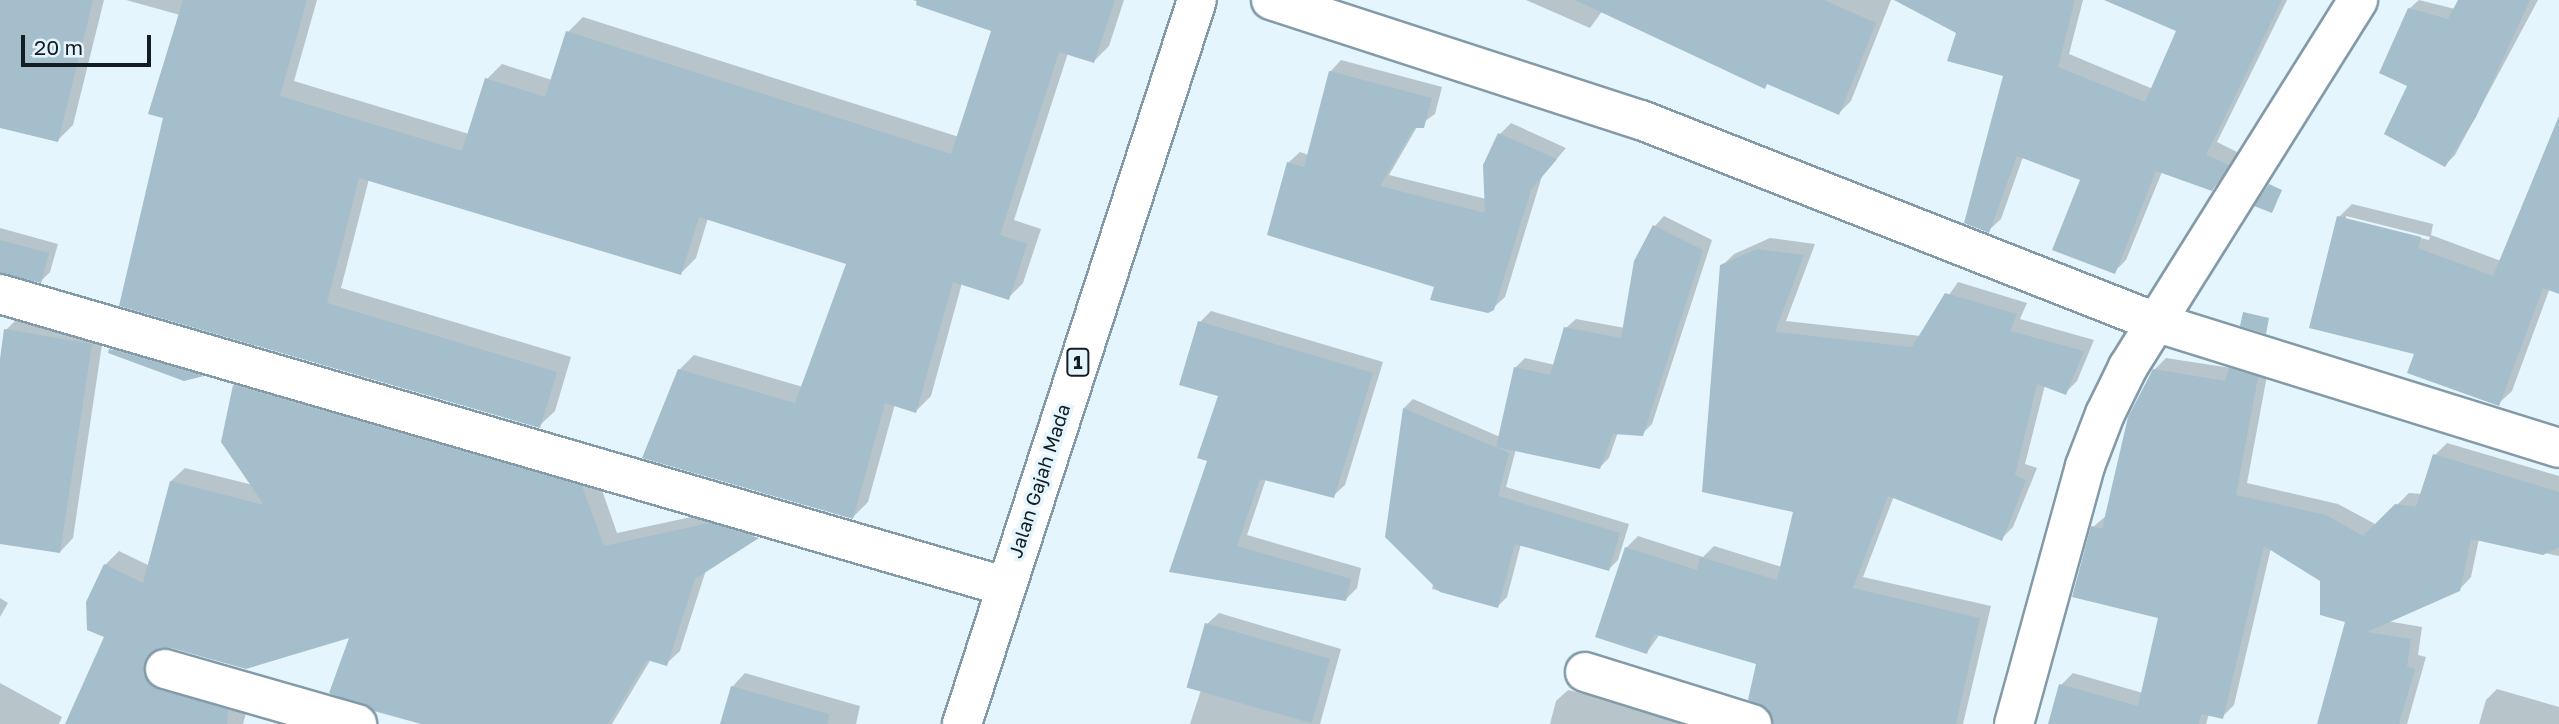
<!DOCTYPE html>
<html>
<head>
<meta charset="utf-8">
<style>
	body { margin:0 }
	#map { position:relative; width:2559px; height:724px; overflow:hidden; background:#e5f5fd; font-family:"Golos Text",sans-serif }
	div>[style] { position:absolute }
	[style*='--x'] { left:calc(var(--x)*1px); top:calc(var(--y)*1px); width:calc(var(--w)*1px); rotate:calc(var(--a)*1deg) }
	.shadow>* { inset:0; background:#0003 }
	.building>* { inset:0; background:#a5becb; transform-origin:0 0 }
	.roads { filter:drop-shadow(2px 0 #839ba8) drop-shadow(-2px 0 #839ba8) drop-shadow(0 2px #839ba8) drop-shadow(0 -2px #839ba8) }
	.minor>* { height:38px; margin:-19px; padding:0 19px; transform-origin:19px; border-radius:19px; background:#fff }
	.highway>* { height:38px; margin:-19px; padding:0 19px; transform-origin:19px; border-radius:19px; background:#fff }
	span { translate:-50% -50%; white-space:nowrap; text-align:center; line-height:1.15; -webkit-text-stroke:7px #e5f5fd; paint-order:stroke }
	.shield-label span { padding:2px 5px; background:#e5f5fd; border:2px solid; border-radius:5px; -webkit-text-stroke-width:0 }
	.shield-label { font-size:18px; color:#141d22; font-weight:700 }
	.street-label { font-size:19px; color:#141d22 }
	.scale { position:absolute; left:21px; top:35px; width:130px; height:32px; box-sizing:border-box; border:4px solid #141d22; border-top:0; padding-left:9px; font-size:21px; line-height:24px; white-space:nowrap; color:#141d22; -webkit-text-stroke:5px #e5f5fd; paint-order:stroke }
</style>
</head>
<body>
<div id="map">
	<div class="shadow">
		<div style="clip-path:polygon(0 0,104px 0,73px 125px,58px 140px,0 127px)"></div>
		<div style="clip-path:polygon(126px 0,317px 0,294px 81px,469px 134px,487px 79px,502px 64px,552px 80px,568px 32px,583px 17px,959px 137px,993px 30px,913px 0,1124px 0,1109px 46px,1094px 61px,1068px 53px,1014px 220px,1041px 229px,1023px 283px,1008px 298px,962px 283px,931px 396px,916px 411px,895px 404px,868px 502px,853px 517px,679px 370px,694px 355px,803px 387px,848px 263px,708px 218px,696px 258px,681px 273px,369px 179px,341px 288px,571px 357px,555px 411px,539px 426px,121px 305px,165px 117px,180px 15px)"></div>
		<div style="clip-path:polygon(1526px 0,1891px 0,1851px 101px,1839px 113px,1768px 83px,1764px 87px,1603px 10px,1590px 28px)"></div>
		<div style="clip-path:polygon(1898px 0,2083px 0,2069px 54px,2153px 89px,2179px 30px,2109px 0,2287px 0,2217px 142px,2239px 153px,2224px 177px,2212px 189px,2162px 172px,2126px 260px,2114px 272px,2082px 180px,2023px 157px,2001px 219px,1988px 231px,2005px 75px,1958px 32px)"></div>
		<div style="clip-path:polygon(2419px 0,2455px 9px,2460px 0,2538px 0,2455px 155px,2445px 165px,2409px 85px,2409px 9px)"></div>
		<div style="clip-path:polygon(1341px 60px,1442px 87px,1435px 114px,1417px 127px,1389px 175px,1486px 199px,1500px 134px,1511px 123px,1566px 148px,1542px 176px,1505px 297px,1493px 308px,1436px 286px,1288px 163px,1300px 152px,1309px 155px,1330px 72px)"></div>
		<div style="clip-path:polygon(evenodd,2559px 117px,2559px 290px,2551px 285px,2512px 391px,2498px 404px,2417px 353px,2339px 217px,2352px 204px,2433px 224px,2431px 235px,2501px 261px,2559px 117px,2346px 216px,2430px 237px,2429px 240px,2346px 220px,2346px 216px)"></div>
		<div style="clip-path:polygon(1664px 216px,1712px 240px,1652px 424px,1642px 434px,1618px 432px,1609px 458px,1599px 468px,1516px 449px,1506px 487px,1629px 524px,1618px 560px,1608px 570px,1521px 544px,1507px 597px,1498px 606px,1432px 589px,1435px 578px,1386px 536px,1404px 408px,1413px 399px,1500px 437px,1516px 367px,1525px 358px,1555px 365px,1566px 328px,1576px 319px,1625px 328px,1655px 226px)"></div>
		<div style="clip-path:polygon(0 228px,58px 244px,50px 272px,41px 281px,0 272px)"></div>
		<div style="clip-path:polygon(1770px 238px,1815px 244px,1786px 321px,1921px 336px,1958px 282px,2027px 303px,2020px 319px,2094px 340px,2077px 381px,2065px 393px,2045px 385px,2025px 464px,2037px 468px,2013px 527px,2001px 539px,1894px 496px,1863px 577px,1991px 606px,1963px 724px,1773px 724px,1758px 663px,1660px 634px,1647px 652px,1626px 548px,1638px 536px,1703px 557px,1714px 546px,1782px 567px,1796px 511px,1722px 266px,1734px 254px)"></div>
		<div style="clip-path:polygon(1211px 311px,1383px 362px,1345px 485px,1333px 496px,1266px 479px,1247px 535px,1361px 568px,1357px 588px,1346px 599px,1171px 571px,1209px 460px,1220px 395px,1200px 322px)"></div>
		<div style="clip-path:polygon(19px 317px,104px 331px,73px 538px,60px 552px,0 542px,0 371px,6px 330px)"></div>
		<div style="clip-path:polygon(127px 334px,217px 360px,203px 374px,184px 380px,110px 352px)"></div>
		<div style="clip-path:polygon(2242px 357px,2269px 365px,2247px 483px,2338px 504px,2377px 525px,2409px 493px,2422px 494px,2435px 455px,2447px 443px,2559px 476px,2559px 556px,2479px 539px,2471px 577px,2459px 590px,2387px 621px,2422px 627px,2418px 655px,2426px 657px,2407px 724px,2319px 724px,2347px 621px,2322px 580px,2271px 548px,2234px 705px,2222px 717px,2209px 714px,2206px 724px,2051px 724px,2061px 685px,2073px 673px,2143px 693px,2160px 617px,2093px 527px,2107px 515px,2154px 370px,2166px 358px,2231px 368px)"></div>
		<div style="clip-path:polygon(248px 372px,596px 473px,617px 533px,724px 510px,771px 524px,706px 570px,680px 651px,666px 664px,651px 659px,612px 724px,428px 724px,352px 636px,159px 649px,241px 697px,239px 712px,246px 713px,243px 724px,67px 724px,106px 636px,105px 565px,119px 551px,150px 566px,171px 481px,185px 468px,253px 485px,223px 441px,235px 385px)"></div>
		<div style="clip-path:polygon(0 598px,8px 603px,0 617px)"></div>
		<div style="clip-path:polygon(1219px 613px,1341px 649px,1320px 724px,1190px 724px,1201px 690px,1207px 624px)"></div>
		<div style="clip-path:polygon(745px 673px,860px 706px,856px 724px,721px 724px,732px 687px)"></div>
		<div style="clip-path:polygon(0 683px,62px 717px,59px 724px,0 724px)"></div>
		<div style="clip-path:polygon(2497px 689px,2559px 707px,2559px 724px,2479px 724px,2486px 700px)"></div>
		<div style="clip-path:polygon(1568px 690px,1706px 724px,1550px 724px,1556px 701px)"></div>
	</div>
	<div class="building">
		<div style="clip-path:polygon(0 0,93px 0,58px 142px,0 128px)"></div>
		<div style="clip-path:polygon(183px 0,307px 0,280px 96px,462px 151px,485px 78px,545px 97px,566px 31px,951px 154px,991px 31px,916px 5px,917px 0,1115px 0,1094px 63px,1059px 52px,1000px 235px,1027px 244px,1009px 300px,953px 282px,916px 413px,885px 403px,853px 519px,642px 458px,678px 369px,795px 403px,846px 264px,699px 217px,681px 275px,359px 178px,327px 303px,557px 372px,540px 428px,119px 306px,163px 118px,148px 114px)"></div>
		<div style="clip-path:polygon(1575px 0,1824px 0,1876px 23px,1839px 115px,1767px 84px,1765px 89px)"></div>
		<div style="clip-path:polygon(1894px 0,2075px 0,2058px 67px,2145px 102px,2176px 31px,2104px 0,2282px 0,2206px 155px,2229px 165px,2212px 191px,2156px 171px,2115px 274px,2052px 250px,2080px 180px,2017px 156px,1989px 233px,1964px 223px,2003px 76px,1947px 61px,1956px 33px)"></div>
		<div style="clip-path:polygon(2458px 0,2530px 0,2476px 117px,2445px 167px,2384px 134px,2407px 86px,2379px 73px,2408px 8px,2448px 19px)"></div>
		<div style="clip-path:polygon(1329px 71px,1432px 98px,1424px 128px,1414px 128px,1380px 186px,1485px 213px,1483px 165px,1498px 133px,1557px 159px,1531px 190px,1494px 310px,1488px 313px,1430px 300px,1434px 287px,1267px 235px,1287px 162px,1304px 167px)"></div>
		<div style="clip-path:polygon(2559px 116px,2559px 294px,2543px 288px,2499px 406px,2407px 373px,2414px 354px,2309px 328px,2337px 216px,2421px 237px,2418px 248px,2493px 276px)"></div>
		<div style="clip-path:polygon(2269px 184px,2282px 190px,2272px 213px,2254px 206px)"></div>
		<div style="clip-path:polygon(1653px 225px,1703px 250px,1643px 436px,1613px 434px,1600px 469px,1496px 447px,1514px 367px,1550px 375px,1564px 327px,1621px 338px,1634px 261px)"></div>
		<div style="clip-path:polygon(0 240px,49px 253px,41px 283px,0 273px)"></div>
		<div style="clip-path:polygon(1757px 249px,1804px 255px,1775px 332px,1912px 347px,1945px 293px,2017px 314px,2010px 331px,2084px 351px,2066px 395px,2037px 384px,2015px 475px,2026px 480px,2002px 541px,1888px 496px,1853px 588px,1980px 618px,1956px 724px,1773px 724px,1768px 709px,1748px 700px,1756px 664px,1654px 634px,1647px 654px,1595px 637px,1625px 547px,1697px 570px,1700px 557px,1777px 580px,1793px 512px,1702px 492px,1720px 265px)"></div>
		<div style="clip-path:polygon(2243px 312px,2269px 318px,2266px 334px,2240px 326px)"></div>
		<div style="clip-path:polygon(1198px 321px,1373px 373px,1334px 498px,1260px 479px,1237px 546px,1351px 579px,1346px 601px,1169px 572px,1207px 461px,1197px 458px,1218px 396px,1179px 385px)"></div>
		<div style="clip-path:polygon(4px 329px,92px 344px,60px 553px,0 544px,0 359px)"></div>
		<div style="clip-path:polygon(109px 349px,204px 376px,184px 381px,108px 353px)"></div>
		<div style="clip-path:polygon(2229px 368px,2258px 377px,2236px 495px,2326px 515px,2363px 536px,2395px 504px,2416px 507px,2433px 454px,2559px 492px,2559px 547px,2543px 555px,2471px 539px,2460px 591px,2367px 632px,2411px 639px,2407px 667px,2415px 669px,2399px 724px,2317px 724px,2345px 622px,2320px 615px,2320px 581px,2264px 546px,2223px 719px,2201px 714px,2199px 724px,2048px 724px,2059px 684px,2138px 706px,2158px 618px,2072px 597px,2091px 526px,2102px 529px,2128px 417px,2153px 369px,2225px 381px)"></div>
		<div style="clip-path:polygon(233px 385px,582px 486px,604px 546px,709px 523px,759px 538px,695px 579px,667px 666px,647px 660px,608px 724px,421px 724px,374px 711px,329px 693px,349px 638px,246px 669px,171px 648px,149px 654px,144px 674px,150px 685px,228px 710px,227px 724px,65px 724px,104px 637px,87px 630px,86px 602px,104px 564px,143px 583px,170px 481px,264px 505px,221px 442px)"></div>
		<div style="clip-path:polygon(1403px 408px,1509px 453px,1498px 496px,1620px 533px,1609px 571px,1515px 544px,1498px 608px,1440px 592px,1385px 537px)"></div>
		<div style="left:1205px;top:623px;width:130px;height:67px;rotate:16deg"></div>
		<div style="clip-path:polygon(731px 686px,829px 714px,828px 724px,720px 724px)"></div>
	</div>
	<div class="roads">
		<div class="minor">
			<div style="--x:1271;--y:0;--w:389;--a:18"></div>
			<div style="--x:1641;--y:120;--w:555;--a:21.44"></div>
			<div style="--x:2158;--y:323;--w:420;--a:17.3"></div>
			<div style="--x:0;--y:294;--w:1046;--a:16.22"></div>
			<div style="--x:165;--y:669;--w:200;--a:16"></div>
			<div style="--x:1585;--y:672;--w:175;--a:17.3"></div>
			<div style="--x:2014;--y:724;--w:268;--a:-74.6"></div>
			<div style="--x:2085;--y:466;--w:56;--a:-69"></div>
			<div style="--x:2105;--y:414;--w:52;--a:-63.9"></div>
			<div style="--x:2128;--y:367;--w:433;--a:-57.9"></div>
		</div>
		<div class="highway">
			<div style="--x:962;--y:724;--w:761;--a:-72.02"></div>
		</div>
	</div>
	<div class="shield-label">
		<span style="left:1078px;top:362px">1</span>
	</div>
	<div class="street-label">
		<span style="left:1039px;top:481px;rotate:-72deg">Jalan Gajah Mada</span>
	</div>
	<div class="scale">20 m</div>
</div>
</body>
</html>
